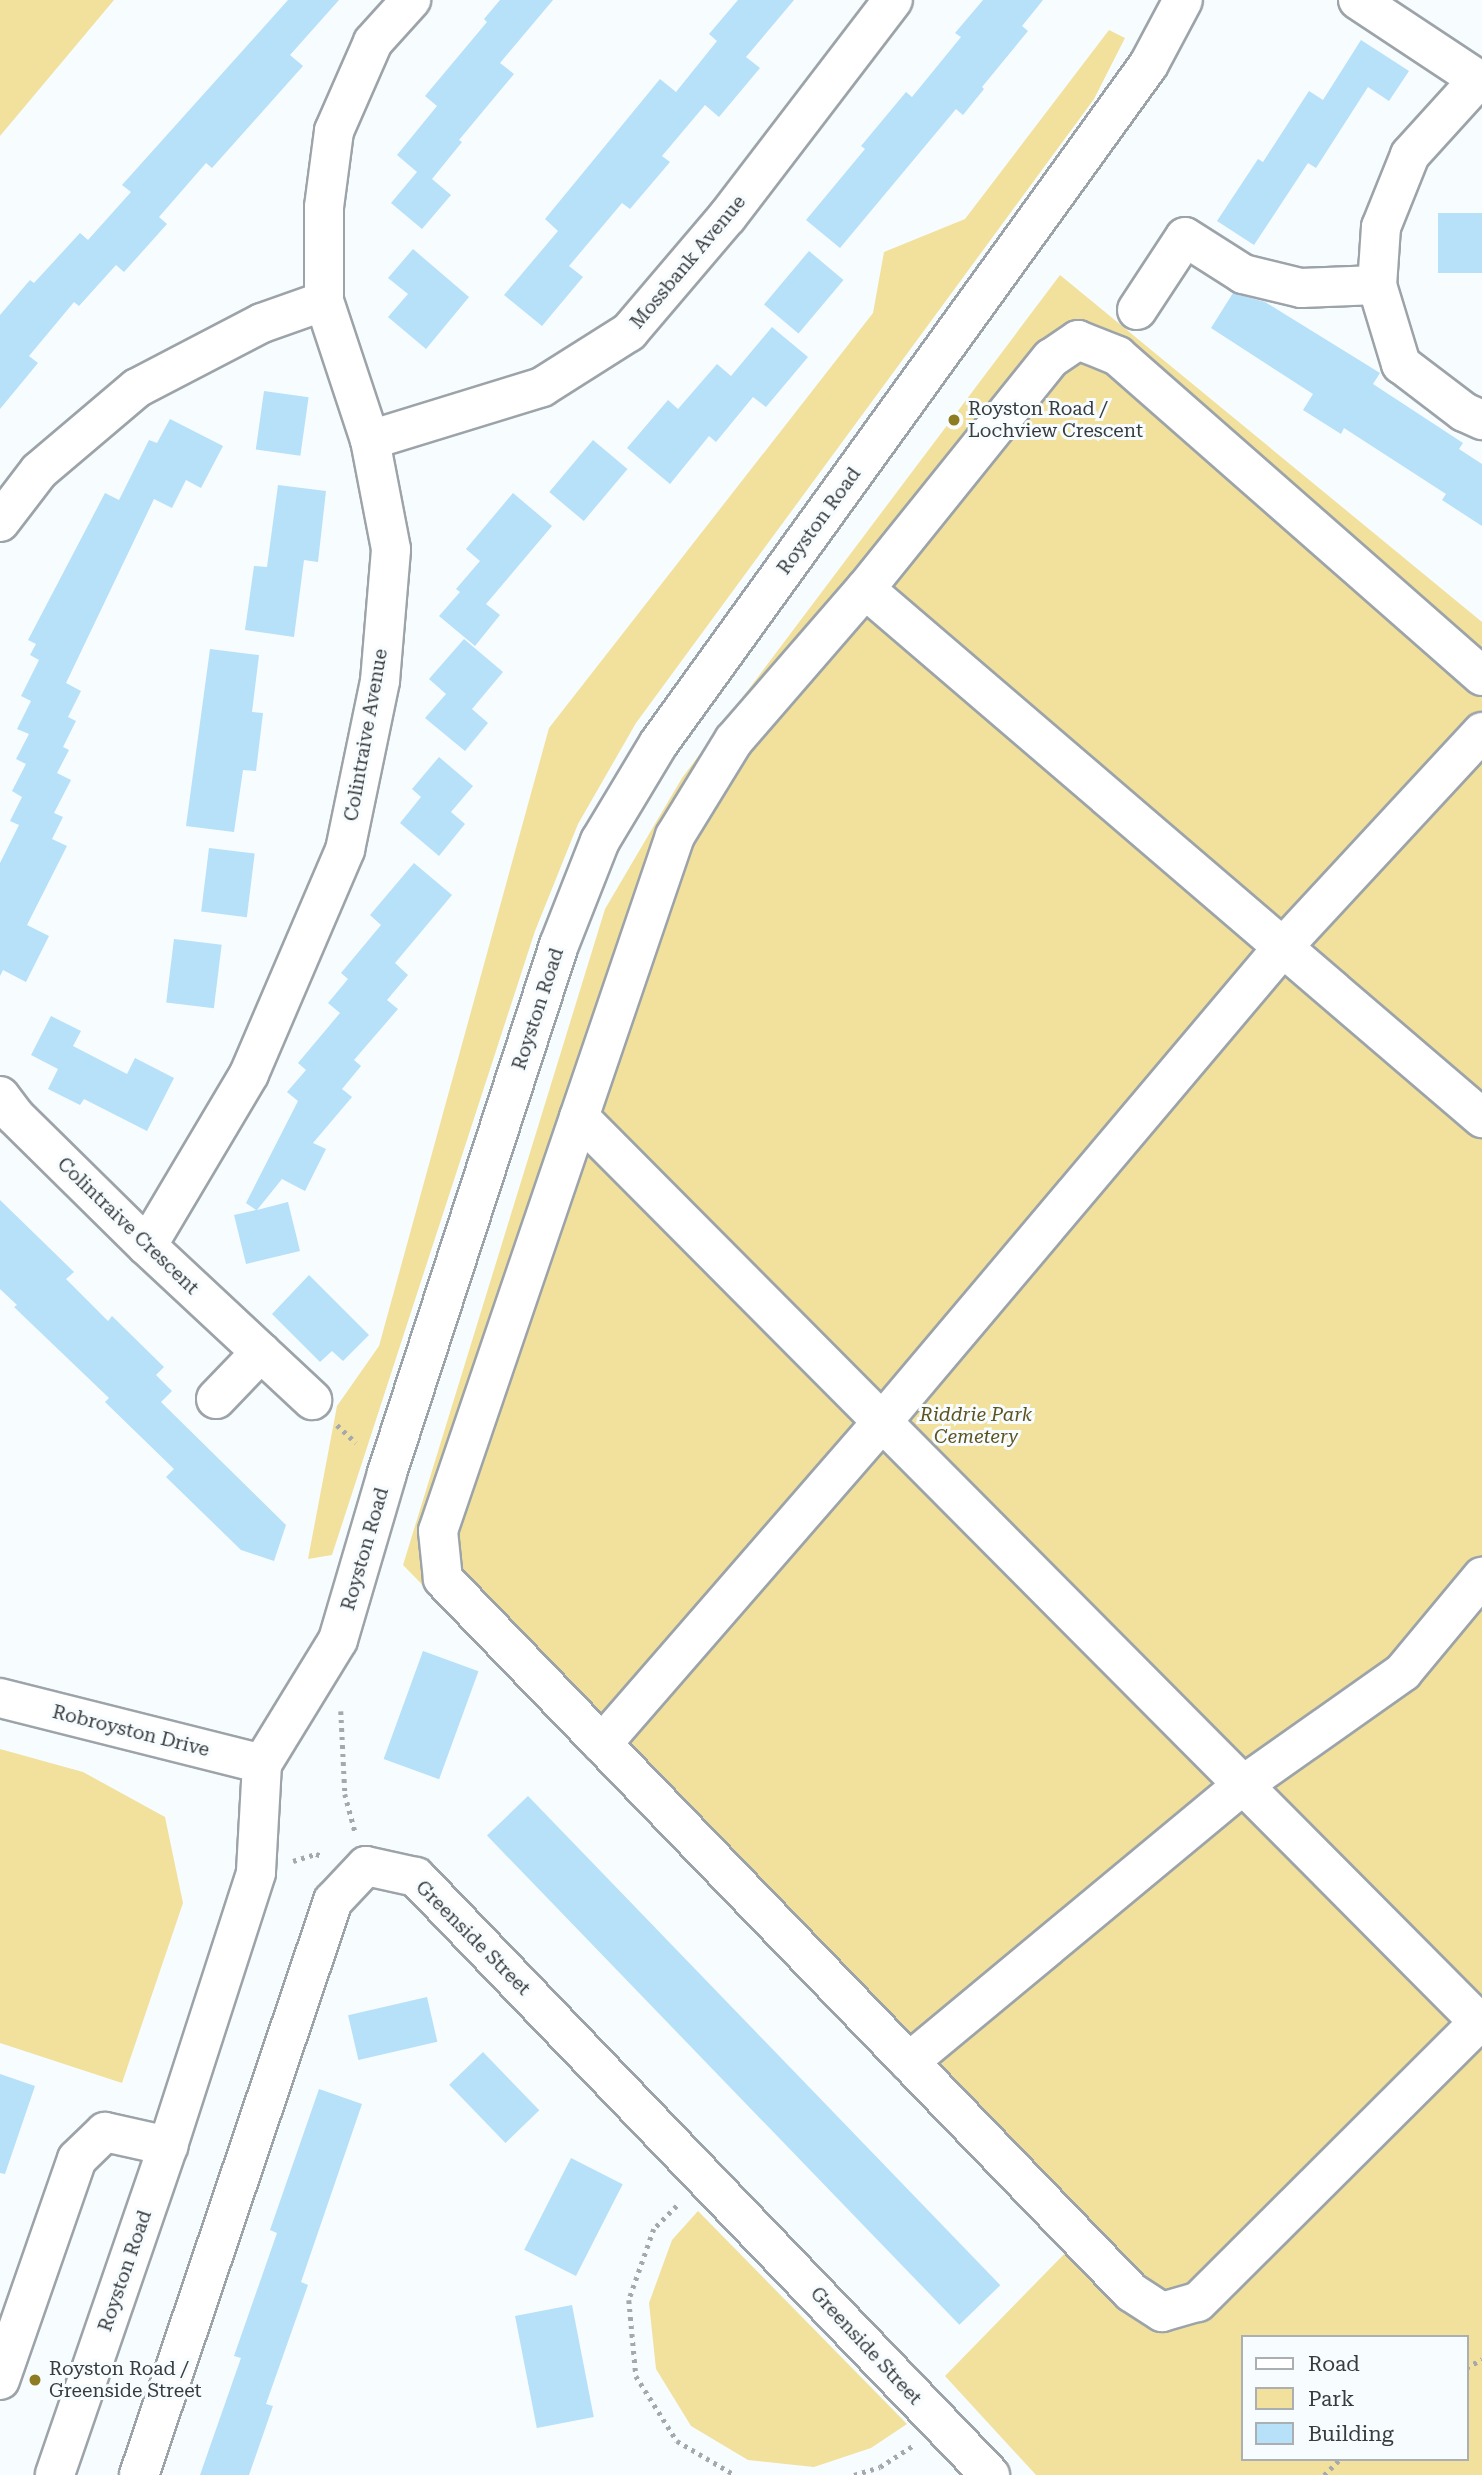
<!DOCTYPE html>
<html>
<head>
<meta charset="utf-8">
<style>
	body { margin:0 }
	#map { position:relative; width:1482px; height:2475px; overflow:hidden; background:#f7fcff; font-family:"Roboto Serif",serif }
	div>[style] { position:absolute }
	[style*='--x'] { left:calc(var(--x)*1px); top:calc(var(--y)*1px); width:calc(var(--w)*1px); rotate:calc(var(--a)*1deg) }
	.green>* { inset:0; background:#f1e19d }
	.building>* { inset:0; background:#b7e0f9; transform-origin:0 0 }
	.path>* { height:4.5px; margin-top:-2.25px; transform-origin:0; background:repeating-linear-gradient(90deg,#a5a9ab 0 3.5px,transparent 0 8.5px) }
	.roads { filter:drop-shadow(2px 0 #9da4a9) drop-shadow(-2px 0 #9da4a9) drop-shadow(0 2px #9da4a9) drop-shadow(0 -2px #9da4a9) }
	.minor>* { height:38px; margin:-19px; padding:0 19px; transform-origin:19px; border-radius:19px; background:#fff }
	.major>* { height:38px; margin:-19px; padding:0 19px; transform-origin:19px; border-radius:19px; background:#fff }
	.dots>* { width:19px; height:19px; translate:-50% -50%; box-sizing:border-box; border:4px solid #f7fcff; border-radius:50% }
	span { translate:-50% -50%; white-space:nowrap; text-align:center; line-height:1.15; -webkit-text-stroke:6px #f7fcff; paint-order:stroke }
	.street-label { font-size:19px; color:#393c3e }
	.poi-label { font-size:19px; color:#393c3e }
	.left { translate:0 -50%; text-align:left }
	.park-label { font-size:19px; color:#5e521d; font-style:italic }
	.legend { position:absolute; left:1241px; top:2335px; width:228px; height:126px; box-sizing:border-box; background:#f7fcff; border:2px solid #abafb2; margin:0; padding:9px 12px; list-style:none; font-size:21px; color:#393c3e }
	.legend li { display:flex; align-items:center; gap:14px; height:35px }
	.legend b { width:35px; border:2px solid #abafb2 }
</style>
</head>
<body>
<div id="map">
	<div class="green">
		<div style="clip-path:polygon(0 0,114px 0,0 136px)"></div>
		<div style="clip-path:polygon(1109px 30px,1125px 38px,1094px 99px,636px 723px,578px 824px,535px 931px,332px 1555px,308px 1559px,337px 1406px,379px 1346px,549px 728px,873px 313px,884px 252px,965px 219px)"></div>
		<div style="clip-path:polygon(evenodd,1060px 275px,1482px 622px,1482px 2475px,1036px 2475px,945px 2376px,1071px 2247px,403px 1565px,605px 909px,682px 778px,1060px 275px,1242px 2337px,1466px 2337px,1466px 2459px,1242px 2459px,1242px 2337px)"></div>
		<div style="clip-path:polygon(0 1749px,83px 1772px,165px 1817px,183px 1903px,122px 2083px,0 2043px)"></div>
		<div style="clip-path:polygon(698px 2211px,907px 2424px,871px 2448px,814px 2467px,748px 2460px,691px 2426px,656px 2369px,649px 2303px,672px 2240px)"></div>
	</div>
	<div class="building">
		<div style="clip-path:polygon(288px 0,339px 0,290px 55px,303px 66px,212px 168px,206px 163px,159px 217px,167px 224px,124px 272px,116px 265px,79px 306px,74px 302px,29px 356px,38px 363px,0 409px,0 315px,30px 280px,34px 283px,80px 233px,88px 240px,131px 192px,122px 185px)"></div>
		<div style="clip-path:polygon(500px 0,553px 0,500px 63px,514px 74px,459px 140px,462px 142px,432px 179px,451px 195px,422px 229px,391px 203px,417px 172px,397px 155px,437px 106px,425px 96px,487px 22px,484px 19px)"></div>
		<div style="clip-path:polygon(738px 0,794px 0,746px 57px,760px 68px,719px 117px,705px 105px,662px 156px,670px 162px,630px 209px,622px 203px,569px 266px,583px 277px,542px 326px,504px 295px,558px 231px,545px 219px,660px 79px,676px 92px,717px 41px,709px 34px)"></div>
		<div style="clip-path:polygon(983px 0,1043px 0,1022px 26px,1028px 31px,982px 87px,984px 89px,963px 115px,956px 109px,840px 248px,806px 220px,865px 149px,861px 146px,906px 92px,912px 97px,961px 37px,955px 33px)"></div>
		<div style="clip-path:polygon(1361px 40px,1409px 71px,1389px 101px,1368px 87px,1316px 168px,1308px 163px,1254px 245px,1217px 221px,1258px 159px,1263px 162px,1309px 91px,1323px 100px)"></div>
		<div style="left:1482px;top:213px;width:60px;height:44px;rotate:90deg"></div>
		<div style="clip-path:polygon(413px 249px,469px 297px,426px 349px,388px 317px,408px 294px,388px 278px)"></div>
		<div style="left:809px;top:251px;width:45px;height:70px;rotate:40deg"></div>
		<div style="clip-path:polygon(1233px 293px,1265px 302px,1380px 373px,1373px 384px,1463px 443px,1459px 449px,1482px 464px,1482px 526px,1442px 500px,1446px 494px,1344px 428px,1341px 434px,1303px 410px,1313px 394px,1211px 328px)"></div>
		<div style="clip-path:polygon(772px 327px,808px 357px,766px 407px,753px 397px,716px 442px,709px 436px,670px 484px,627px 448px,668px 400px,678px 409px,717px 364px,731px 376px)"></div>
		<div style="left:264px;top:391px;width:45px;height:59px;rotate:8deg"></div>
		<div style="clip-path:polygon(170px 419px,223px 446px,201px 488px,186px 480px,172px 508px,154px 499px,66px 683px,81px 691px,68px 717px,76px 721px,63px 747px,69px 750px,57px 773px,71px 780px,54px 813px,63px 817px,52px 839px,67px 846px,27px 925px,49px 936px,26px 982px,3px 970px,0 976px,0 863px,19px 825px,10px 821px,22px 797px,12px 791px,26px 764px,16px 759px,29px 734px,17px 729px,31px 701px,21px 696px,39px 660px,30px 655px,36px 644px,28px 640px,105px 493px,119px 500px,149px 440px,157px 443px)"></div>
		<div style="left:593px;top:440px;width:45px;height:68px;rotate:40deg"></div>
		<div style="clip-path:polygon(278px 485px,326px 491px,318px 562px,304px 560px,294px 637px,245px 630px,254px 566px,267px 567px)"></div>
		<div style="clip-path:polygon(513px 493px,552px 526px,486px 604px,500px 615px,475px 646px,439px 616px,460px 592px,456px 589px,480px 561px,466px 549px)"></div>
		<div style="clip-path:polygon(464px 639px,503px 672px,472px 709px,488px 723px,465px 751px,425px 718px,446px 694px,429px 679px)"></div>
		<div style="clip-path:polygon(210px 649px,259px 655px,252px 712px,263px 713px,256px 771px,243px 770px,234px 832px,186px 826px)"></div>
		<div style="clip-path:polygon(439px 757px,473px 786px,451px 812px,465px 824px,439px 856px,400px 823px,421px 797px,412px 789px)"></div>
		<div style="left:209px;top:848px;width:46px;height:64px;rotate:7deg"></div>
		<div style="clip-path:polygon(414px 863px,452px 895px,395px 963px,408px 975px,387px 1000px,398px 1009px,354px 1060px,361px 1066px,342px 1089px,352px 1097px,313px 1143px,326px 1149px,305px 1191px,282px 1179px,257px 1210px,288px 1202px,300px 1251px,246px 1264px,234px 1215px,256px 1210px,246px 1203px,298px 1101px,287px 1092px,306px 1070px,298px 1063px,340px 1013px,328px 1003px,348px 979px,341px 973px,381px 925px,370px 915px)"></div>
		<div style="left:174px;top:939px;width:48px;height:64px;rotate:7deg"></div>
		<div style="clip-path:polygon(51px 1016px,81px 1031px,73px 1046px,127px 1074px,135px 1058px,174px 1078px,147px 1131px,84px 1099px,80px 1105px,48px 1089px,58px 1069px,31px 1055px)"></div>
		<div style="clip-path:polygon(0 1200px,74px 1272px,66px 1279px,108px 1321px,112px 1316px,164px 1367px,156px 1375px,172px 1391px,161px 1402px,286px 1525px,274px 1561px,241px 1550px,166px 1477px,174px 1469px,105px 1402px,109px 1398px,14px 1307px,17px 1305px,0 1289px)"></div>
		<div style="clip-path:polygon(309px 1275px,369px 1335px,343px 1361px,332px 1351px,320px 1362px,272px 1314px)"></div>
		<div style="left:423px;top:1651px;width:59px;height:115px;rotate:20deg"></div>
		<div style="left:528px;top:1796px;width:680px;height:57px;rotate:46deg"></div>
		<div style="left:427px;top:1997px;width:46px;height:81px;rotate:77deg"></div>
		<div style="left:483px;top:2052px;width:81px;height:47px;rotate:46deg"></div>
		<div style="clip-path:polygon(0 2074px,35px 2086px,5px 2174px,0 2173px)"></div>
		<div style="clip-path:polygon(319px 2089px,362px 2104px,301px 2282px,308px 2285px,266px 2404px,273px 2406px,249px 2475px,200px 2475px,241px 2358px,234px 2356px,277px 2233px,270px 2230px)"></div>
		<div style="left:571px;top:2158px;width:58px;height:103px;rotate:27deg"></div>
		<div style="left:572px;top:2305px;width:114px;height:58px;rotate:79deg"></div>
	</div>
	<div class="path">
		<div style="--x:337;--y:1425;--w:26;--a:43"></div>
		<div style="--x:341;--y:1711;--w:83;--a:87.2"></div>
		<div style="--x:345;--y:1794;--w:38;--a:75"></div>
		<div style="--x:293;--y:1861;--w:24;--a:-17"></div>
		<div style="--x:316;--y:1854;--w:6;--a:18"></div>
		<div style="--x:677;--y:2206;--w:33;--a:135"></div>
		<div style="--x:654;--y:2229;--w:75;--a:109.4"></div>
		<div style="--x:629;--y:2300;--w:76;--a:84.7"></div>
		<div style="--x:636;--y:2376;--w:77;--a:57.8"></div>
		<div style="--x:677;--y:2441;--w:67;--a:30.4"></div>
		<div style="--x:1466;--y:2368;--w:18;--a:-29"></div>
		<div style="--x:854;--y:2475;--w:27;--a:-17"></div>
		<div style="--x:880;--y:2467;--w:38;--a:-33"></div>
		<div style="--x:1324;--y:2475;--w:23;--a:-45"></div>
	</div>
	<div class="roads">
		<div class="minor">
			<div style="--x:1358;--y:0;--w:149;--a:33.5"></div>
			<div style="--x:1477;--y:81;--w:100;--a:132.2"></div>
			<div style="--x:1410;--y:155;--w:78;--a:111.9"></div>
			<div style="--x:1381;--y:227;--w:58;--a:93.9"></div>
			<div style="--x:1377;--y:285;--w:83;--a:73.1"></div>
			<div style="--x:1401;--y:364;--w:79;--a:37.3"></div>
			<div style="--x:1464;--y:412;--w:20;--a:24"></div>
			<div style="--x:1137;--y:310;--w:87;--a:-56.7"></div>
			<div style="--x:1185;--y:237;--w:69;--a:32.5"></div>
			<div style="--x:1243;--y:274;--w:60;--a:13.6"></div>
			<div style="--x:1301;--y:288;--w:76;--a:-2.3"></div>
			<div style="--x:370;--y:440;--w:180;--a:-17.1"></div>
			<div style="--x:542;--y:387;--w:103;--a:-32.3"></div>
			<div style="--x:629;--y:332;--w:151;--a:-49.6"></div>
			<div style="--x:727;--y:217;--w:273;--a:-52.6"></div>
			<div style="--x:0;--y:522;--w:64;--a:-52.6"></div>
			<div style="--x:39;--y:471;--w:128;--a:-40.3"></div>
			<div style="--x:137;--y:388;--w:141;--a:-27.5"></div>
			<div style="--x:262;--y:323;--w:66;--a:-19.5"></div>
			<div style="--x:865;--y:589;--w:813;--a:40.61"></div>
			<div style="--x:1482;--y:676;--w:485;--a:-138.7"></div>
			<div style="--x:1118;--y:356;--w:43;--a:-158.2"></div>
			<div style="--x:1078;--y:340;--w:32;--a:146"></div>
			<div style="--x:1051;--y:358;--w:297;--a:128.8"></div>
			<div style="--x:865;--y:589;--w:200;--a:130.9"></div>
			<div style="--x:734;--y:740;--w:113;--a:121.6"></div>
			<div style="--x:675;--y:836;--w:734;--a:108.83"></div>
			<div style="--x:438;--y:1531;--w:48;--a:84.1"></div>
			<div style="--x:443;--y:1579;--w:991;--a:46.02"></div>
			<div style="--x:1131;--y:2292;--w:37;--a:33"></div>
			<div style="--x:1162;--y:2312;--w:37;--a:-16"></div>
			<div style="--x:1198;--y:2302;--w:401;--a:-44.9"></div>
			<div style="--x:0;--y:1096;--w:25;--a:53"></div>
			<div style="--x:15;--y:1116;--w:185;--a:44.6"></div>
			<div style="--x:147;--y:1246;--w:226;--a:43"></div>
			<div style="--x:579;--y:1117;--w:1275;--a:45.16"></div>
			<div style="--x:147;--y:1246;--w:200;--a:-59.3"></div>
			<div style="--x:249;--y:1074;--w:244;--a:-66.8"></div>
			<div style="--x:345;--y:850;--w:173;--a:-78.3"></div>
			<div style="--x:380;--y:681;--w:132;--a:-85.2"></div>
			<div style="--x:391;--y:549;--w:111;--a:-100.9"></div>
			<div style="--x:370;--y:440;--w:146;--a:-108.3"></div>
			<div style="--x:324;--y:301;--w:94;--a:-90"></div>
			<div style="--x:324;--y:207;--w:77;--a:-82.5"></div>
			<div style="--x:334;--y:131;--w:97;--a:-66.3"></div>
			<div style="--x:373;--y:42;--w:57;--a:-47.9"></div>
			<div style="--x:216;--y:1399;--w:65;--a:-46.2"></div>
			<div style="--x:602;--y:1744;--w:427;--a:-49"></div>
			<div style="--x:882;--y:1422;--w:622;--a:-49.83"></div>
			<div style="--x:1283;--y:947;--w:293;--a:-47.2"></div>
			<div style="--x:262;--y:1764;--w:145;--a:-58.5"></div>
			<div style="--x:338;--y:1640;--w:174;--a:-73.6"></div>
			<div style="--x:387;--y:1473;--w:555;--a:-71.96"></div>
			<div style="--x:559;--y:945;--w:112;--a:-68.5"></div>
			<div style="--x:600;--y:841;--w:114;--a:-59"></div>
			<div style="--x:659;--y:743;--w:837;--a:-54.18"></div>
			<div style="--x:1149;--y:64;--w:72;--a:-62"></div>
			<div style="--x:909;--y:2062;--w:434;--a:-39.7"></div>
			<div style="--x:1243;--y:1785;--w:196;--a:-35.2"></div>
			<div style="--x:1403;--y:1672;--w:124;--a:-50.3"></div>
			<div style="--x:0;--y:2380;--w:234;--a:-70.8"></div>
			<div style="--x:77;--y:2159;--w:39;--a:-44"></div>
			<div style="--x:105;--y:2132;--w:65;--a:12.5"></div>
			<div style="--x:139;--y:2475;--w:606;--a:-71.33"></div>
			<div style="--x:333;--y:1901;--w:48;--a:-46.7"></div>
			<div style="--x:366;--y:1866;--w:51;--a:12.4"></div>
			<div style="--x:416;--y:1877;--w:829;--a:46.17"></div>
		</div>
		<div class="major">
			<div style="--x:0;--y:1698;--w:270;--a:14.1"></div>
			<div style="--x:262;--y:1764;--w:109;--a:93.2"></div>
			<div style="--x:256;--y:1873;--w:287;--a:107.9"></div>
			<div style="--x:168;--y:2146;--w:348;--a:109"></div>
		</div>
	</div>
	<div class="dots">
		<div style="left:954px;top:420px;background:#8e7c22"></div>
		<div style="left:35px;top:2380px;background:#8e7c22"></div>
	</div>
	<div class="street-label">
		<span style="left:688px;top:262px;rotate:-50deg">Mossbank Avenue</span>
		<span style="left:819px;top:521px;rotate:-54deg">Royston Road</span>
		<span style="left:366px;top:735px;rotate:-80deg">Colintraive Avenue</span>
		<span style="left:538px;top:1009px;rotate:-72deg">Royston Road</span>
		<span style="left:128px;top:1226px;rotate:44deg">Colintraive Crescent</span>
		<span style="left:365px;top:1549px;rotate:-74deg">Royston Road</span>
		<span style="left:131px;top:1731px;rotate:14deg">Robroyston Drive</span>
		<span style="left:473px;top:1938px;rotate:45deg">Greenside Street</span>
		<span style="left:125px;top:2271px;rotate:-71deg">Royston Road</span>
		<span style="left:866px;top:2346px;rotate:47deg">Greenside Street</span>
	</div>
	<div class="poi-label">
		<span class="left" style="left:968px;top:420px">Royston Road /<br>Lochview Crescent</span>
		<span class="left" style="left:49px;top:2380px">Royston Road /<br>Greenside Street</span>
	</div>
	<div class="park-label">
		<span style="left:976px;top:1426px">Riddrie Park<br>Cemetery</span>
	</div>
	<ul class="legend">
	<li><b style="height:9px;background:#fff"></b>Road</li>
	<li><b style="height:19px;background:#f1e19d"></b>Park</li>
	<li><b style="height:19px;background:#b7e0f9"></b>Building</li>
	</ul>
</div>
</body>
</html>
